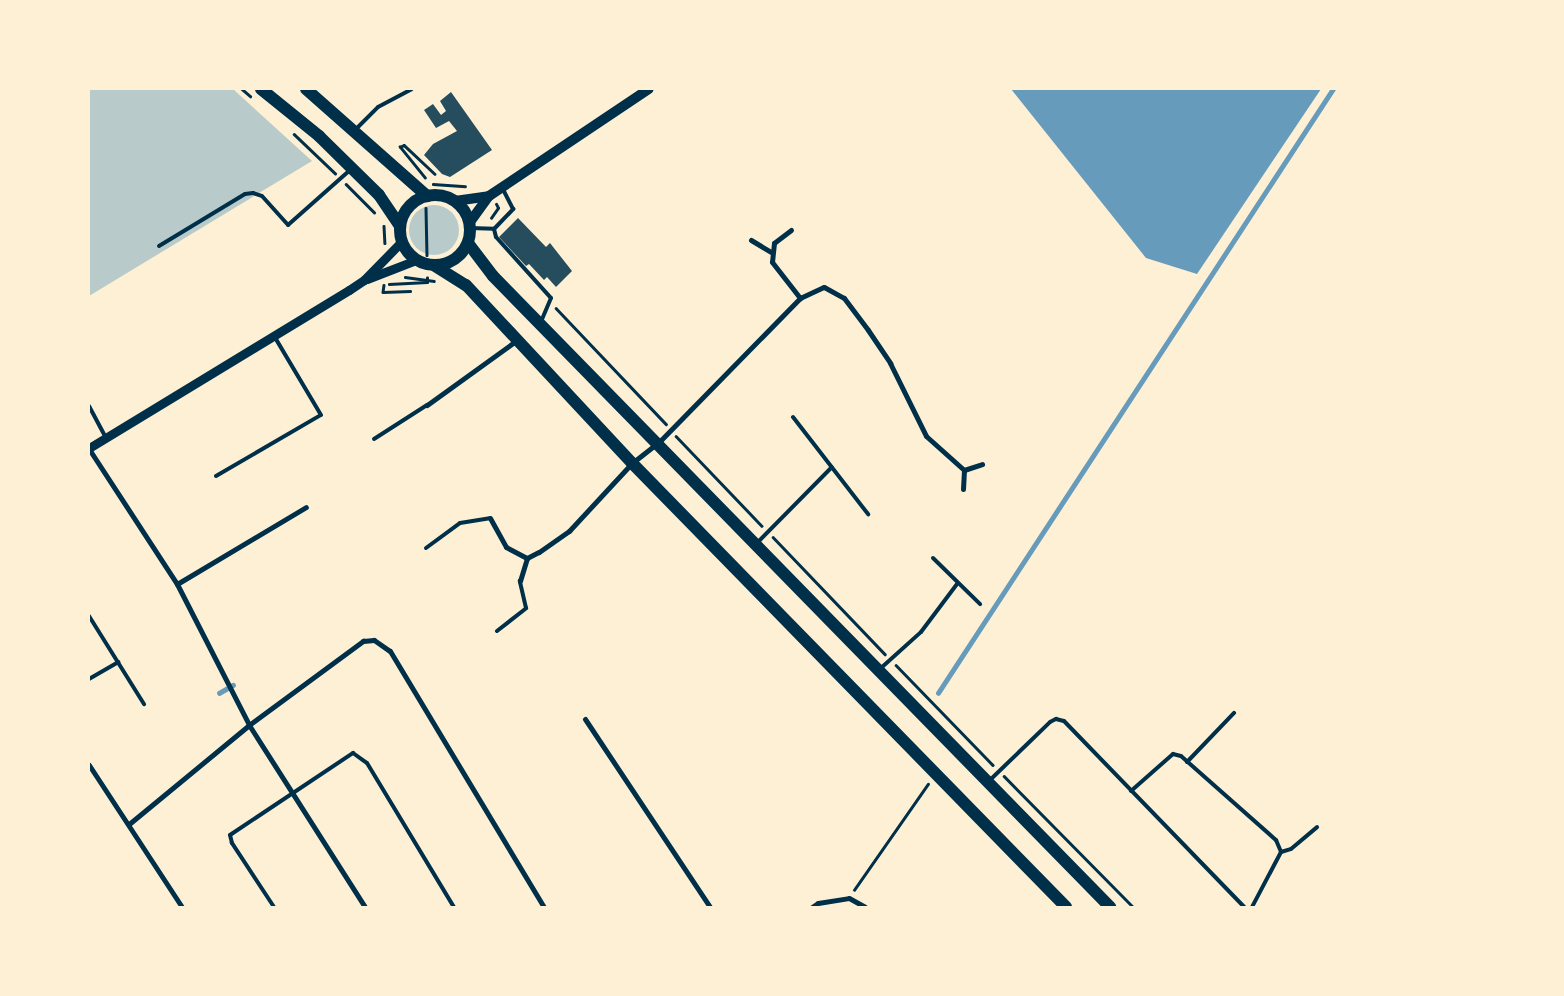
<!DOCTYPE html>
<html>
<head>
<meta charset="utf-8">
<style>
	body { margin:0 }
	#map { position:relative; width:1564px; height:996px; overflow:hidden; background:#fdf0d5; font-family:"DejaVu Sans",sans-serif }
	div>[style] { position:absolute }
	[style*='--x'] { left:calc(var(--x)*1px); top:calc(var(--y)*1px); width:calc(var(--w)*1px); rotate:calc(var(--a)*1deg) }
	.green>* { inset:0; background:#b9caca }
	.round { border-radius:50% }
	.water>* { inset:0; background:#669bbc }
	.stream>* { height:4.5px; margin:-2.25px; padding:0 2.25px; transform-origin:2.25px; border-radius:2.25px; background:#669bbc }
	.building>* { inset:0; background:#264d5e }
	.path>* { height:2.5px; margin:-1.25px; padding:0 1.25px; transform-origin:1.25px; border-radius:1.25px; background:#003049 }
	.service>* { height:4px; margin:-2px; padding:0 2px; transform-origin:2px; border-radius:2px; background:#003049 }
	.minor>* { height:5px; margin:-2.5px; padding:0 2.5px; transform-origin:2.5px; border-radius:2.5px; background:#003049 }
	.tertiary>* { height:9px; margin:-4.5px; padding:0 4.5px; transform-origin:4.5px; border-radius:4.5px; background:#003049 }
	.secondary>* { height:10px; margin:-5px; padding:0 5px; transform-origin:5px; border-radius:5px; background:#003049 }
	.primary>* { height:12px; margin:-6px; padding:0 6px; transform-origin:6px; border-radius:6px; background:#003049 }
	.primary>.ring { margin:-6px; padding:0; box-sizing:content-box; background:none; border:12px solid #003049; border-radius:50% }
	span { translate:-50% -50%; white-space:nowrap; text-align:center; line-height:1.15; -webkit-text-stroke:4px #fdf0d5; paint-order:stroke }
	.frame { position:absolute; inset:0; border:90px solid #fdf0d5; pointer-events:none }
</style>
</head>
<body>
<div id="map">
	<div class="green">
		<div style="clip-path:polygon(89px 89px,233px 89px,312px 161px,89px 296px)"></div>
		<div class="round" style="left:409px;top:205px;width:50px;height:50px"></div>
	</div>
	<div class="water">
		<div style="clip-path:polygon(1011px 89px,1321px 89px,1197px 274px,1146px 258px)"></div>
	</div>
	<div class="stream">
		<div style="--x:219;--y:693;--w:16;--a:-30"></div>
		<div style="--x:938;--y:693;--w:722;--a:-56.82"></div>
	</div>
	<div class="building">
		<div style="clip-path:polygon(451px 92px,492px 150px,450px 177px,442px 174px,424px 155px,433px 144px,457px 131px,449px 121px,436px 128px,424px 110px,433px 104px,441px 115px,446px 111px,440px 101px)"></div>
		<div style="clip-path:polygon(518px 218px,546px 247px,550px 243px,572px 271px,556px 287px,547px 277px,544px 280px,529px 264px,526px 266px,499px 237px)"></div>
	</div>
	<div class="path">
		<div style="--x:242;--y:89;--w:11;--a:41"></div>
		<div style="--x:294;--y:134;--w:57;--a:43.6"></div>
		<div style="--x:425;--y:178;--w:40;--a:-129"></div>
		<div style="--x:400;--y:147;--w:4;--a:-27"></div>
		<div style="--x:404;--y:145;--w:42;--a:43.1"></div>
		<div style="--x:346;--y:184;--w:40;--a:45"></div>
		<div style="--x:433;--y:184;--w:32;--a:4"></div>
		<div style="--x:426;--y:208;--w:47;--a:88.8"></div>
		<div style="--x:491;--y:218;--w:12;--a:-55"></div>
		<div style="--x:498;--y:208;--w:4;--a:-117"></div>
		<div style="--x:384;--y:226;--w:17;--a:87"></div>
		<div style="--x:405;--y:277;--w:29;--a:8"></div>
		<div style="--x:389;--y:284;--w:38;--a:-3"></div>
		<div style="--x:427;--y:282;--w:4;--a:-90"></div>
		<div style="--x:384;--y:285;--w:7;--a:98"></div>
		<div style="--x:383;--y:292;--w:27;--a:-2"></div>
		<div style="--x:556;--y:308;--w:160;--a:46.5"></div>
		<div style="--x:676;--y:436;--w:124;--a:46.3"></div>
		<div style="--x:773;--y:537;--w:162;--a:46.3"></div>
		<div style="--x:896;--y:665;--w:139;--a:45.9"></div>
		<div style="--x:1004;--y:776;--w:184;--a:45.4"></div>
		<div style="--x:854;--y:890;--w:129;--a:-55.1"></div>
	</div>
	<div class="service">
		<div style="--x:356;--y:129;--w:31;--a:-45"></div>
		<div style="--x:378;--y:107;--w:38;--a:-28"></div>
		<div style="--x:470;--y:228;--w:24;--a:2"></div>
		<div style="--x:494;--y:229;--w:8;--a:76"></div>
		<div style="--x:496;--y:237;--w:82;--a:48"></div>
		<div style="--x:551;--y:298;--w:26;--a:113"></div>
		<div style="--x:494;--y:229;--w:28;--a:-46"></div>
		<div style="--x:513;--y:209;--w:25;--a:-117"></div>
		<div style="--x:159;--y:246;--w:100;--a:-31.2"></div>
		<div style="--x:245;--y:194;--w:8;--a:-7"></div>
		<div style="--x:253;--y:193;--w:9;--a:18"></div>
		<div style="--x:262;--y:196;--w:39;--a:48"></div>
		<div style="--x:288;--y:225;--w:83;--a:-41.6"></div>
		<div style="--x:89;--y:406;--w:36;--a:62"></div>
		<div style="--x:793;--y:417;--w:123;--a:52.3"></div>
		<div style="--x:374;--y:439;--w:63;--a:-32.7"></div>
		<div style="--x:216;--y:476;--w:121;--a:-30.2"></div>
		<div style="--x:321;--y:415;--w:92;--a:-120.7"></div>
		<div style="--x:758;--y:542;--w:105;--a:-45.4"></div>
		<div style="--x:426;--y:548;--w:42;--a:-36.3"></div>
		<div style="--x:460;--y:523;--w:30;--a:-9"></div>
		<div style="--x:933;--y:558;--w:66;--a:44.4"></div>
		<div style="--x:89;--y:616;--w:104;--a:58"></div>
		<div style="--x:497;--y:631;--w:37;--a:-38"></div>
		<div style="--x:526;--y:608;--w:28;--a:-103"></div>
		<div style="--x:881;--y:668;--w:54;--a:-42"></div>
		<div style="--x:921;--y:632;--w:60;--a:-53.1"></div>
		<div style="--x:89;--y:679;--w:34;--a:-30"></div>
		<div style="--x:1187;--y:762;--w:68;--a:-46.2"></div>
		<div style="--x:990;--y:780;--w:83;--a:-44"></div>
		<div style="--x:1050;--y:722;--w:7;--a:-27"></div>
		<div style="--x:1056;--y:719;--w:8;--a:14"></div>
		<div style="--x:1064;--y:721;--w:259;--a:45.9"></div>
		<div style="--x:1131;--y:791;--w:56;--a:-41.4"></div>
		<div style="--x:1173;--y:754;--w:8;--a:14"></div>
		<div style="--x:1181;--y:756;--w:127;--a:41.5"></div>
		<div style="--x:1276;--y:840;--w:13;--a:67"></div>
		<div style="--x:1281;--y:852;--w:62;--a:117.8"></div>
		<div style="--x:1281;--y:852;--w:10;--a:-17"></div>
		<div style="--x:1291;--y:849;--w:34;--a:-40"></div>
		<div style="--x:274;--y:907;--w:77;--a:-123.3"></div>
		<div style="--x:232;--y:843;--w:8;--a:-104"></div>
		<div style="--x:230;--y:835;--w:148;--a:-33.7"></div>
		<div style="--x:353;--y:753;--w:17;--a:36"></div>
		<div style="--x:367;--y:763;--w:168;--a:58.9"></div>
	</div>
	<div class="minor">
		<div style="--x:791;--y:230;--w:21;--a:143"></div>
		<div style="--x:774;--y:243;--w:19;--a:96"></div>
		<div style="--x:772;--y:262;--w:46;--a:52.1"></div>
		<div style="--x:751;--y:240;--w:23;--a:31"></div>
		<div style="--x:427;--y:405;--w:111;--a:-35.8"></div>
		<div style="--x:89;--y:449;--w:161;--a:56.9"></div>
		<div style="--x:177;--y:584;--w:158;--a:62.9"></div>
		<div style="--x:249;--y:725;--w:216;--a:57.5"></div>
		<div style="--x:963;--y:489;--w:19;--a:-87"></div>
		<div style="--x:964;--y:470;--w:19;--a:-18"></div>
		<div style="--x:490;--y:518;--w:33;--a:61"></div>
		<div style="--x:506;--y:547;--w:24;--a:28"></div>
		<div style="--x:527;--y:558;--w:13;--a:-27"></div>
		<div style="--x:539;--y:552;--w:37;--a:-35"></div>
		<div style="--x:569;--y:531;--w:93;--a:-47.2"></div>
		<div style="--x:632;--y:463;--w:34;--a:-38"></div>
		<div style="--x:659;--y:442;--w:202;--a:-45.6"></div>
		<div style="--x:800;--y:298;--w:26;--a:-25"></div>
		<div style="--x:824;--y:287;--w:23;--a:29"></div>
		<div style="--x:844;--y:298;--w:40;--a:53"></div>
		<div style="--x:868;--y:330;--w:40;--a:56"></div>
		<div style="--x:890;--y:363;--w:81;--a:63.7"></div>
		<div style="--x:926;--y:436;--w:51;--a:41.8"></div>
		<div style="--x:520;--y:581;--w:24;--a:-73"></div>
		<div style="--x:177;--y:584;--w:150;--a:-30.8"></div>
		<div style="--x:585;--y:719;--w:226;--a:56.4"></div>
		<div style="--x:89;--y:765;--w:170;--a:56.8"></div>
		<div style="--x:129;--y:824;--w:156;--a:-39.5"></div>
		<div style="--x:249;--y:725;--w:142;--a:-36.4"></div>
		<div style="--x:363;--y:641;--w:11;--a:-5"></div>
		<div style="--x:374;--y:640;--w:19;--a:35"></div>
		<div style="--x:390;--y:651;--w:299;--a:59"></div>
		<div style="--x:812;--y:907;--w:7;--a:-34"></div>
		<div style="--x:818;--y:903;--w:31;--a:-9"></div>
		<div style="--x:849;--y:898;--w:18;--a:29"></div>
	</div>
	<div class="tertiary">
		<div style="--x:367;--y:279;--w:53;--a:-21.2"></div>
		<div style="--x:89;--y:448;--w:304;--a:-31.3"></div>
		<div style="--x:349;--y:290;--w:18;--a:-34"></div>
		<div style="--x:364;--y:280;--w:54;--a:-45.7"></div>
	</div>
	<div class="secondary">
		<div style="--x:455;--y:201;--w:34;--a:-8"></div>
		<div style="--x:470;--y:222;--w:32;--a:-54"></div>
		<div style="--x:489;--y:196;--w:192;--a:-33.8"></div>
	</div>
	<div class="primary">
		<div style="--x:261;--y:89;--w:75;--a:39"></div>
		<div style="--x:319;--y:136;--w:84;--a:44.5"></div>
		<div style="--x:379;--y:195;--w:37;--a:56"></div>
		<div style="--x:306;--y:89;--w:162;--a:41.5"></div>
		<div class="ring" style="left:400px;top:195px;width:58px;height:58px"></div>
		<div style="--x:468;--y:243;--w:41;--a:52.9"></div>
		<div style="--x:493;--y:276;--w:883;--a:45.64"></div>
		<div style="--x:435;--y:266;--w:36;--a:32"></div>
		<div style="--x:466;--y:285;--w:243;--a:47"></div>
		<div style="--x:632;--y:463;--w:621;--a:45.65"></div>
	</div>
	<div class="frame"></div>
</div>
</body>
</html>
